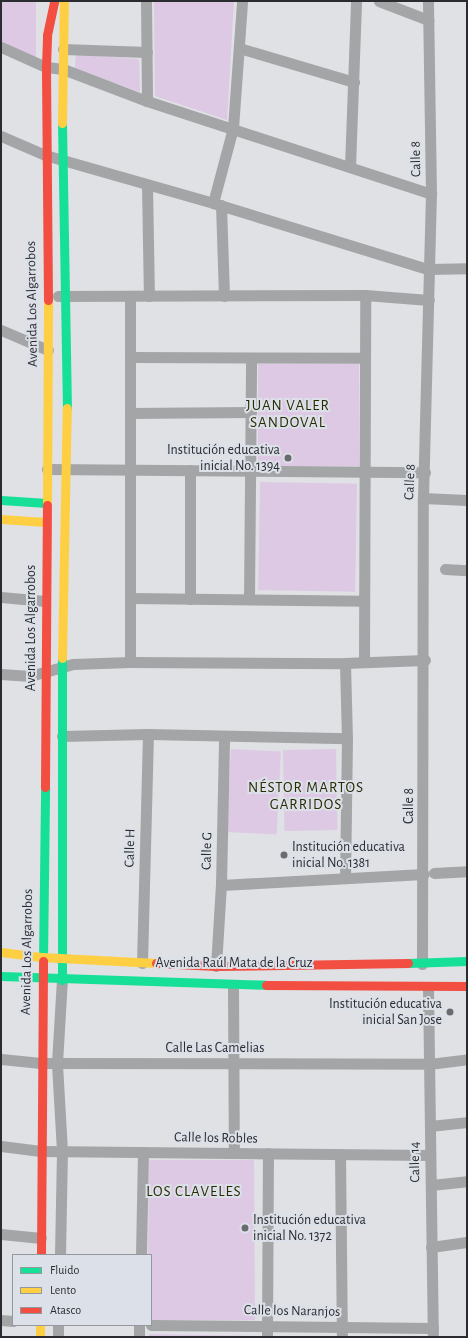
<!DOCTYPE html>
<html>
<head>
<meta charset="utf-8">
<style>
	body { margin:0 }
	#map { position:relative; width:468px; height:1338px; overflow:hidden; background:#dfe1e5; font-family:"Alegreya Sans",sans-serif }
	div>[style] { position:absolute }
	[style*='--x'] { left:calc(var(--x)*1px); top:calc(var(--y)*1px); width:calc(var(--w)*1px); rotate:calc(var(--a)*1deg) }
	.green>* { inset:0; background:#ddc9e4; transform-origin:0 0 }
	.street>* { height:11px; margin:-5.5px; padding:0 5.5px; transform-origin:5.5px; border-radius:5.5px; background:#a4a5a6 }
	.fast>* { height:9px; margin:-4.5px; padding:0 4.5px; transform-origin:4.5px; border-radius:4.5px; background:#16e098 }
	.slow>* { height:9px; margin:-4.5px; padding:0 4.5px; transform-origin:4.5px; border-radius:4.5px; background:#ffcf43 }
	.jam>* { height:9px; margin:-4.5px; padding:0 4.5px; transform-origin:4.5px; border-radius:4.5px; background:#f24e42 }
	.dots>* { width:11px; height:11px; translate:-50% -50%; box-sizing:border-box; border:2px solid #dce0e8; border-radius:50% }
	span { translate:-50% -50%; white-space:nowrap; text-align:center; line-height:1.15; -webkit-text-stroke:4px #dce0e8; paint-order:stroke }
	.street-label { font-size:14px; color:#2b2c30 }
	.poi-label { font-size:14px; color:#2b2c30 }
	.right { translate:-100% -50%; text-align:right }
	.left { translate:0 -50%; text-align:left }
	.neighbourhood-label { font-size:15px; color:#292c03; letter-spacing:1px }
	.frame { position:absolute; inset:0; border:2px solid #2b2c30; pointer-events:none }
	.legend { position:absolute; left:12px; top:1254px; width:140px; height:72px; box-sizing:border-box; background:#dce0e8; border:1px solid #95989e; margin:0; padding:5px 7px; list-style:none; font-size:12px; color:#2b2c30 }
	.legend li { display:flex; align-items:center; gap:8px; height:20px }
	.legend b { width:20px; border:1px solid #95989e }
</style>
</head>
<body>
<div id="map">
	<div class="green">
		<div style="clip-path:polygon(1px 1px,36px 1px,36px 58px,1px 42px)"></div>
		<div style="clip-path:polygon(154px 1px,234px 1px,227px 120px,155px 96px)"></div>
		<div style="clip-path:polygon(76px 54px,139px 59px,140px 92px,75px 69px)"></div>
		<div style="left:258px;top:364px;width:101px;height:102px"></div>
		<div style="left:260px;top:482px;width:97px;height:108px;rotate:1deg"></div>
		<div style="left:231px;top:749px;width:50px;height:83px;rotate:3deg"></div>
		<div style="left:336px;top:749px;width:81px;height:53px;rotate:89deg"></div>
		<div style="clip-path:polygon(149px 1160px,254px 1160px,255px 1320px,151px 1320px,151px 1255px,148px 1255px)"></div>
		<div style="clip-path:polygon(149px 1334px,257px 1336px,257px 1337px,149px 1337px)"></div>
	</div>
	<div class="street">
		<div style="--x:146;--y:1;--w:100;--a:89.4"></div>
		<div style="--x:379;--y:1;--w:53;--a:21.2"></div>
		<div style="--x:1;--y:47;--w:49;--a:24"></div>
		<div style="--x:46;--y:67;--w:17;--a:7"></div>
		<div style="--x:63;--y:69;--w:90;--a:20.9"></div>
		<div style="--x:147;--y:101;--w:299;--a:18.1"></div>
		<div style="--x:239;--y:48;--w:120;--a:16.5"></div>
		<div style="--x:63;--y:49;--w:84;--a:2"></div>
		<div style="--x:1;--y:136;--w:48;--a:23.4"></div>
		<div style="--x:45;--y:155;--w:175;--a:15.9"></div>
		<div style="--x:213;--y:203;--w:225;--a:17.1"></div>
		<div style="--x:428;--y:269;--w:39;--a:-1"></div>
		<div style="--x:350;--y:167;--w:166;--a:-87.9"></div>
		<div style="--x:147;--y:185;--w:111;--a:89"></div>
		<div style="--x:213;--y:203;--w:78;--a:-75.1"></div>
		<div style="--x:233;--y:128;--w:127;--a:-85.9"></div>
		<div style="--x:221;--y:205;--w:91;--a:88.1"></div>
		<div style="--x:58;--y:296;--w:307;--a:-0.2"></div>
		<div style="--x:365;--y:295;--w:64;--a:4.5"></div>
		<div style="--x:130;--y:296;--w:366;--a:90"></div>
		<div style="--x:1;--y:330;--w:51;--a:23.1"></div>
		<div style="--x:130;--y:357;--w:235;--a:0.2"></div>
		<div style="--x:130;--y:413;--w:121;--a:-0.5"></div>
		<div style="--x:47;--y:469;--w:378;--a:0.5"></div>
		<div style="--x:190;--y:470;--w:129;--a:90"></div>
		<div style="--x:423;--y:498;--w:44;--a:2.6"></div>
		<div style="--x:445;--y:569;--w:22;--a:3"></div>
		<div style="--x:1;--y:597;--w:44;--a:5.2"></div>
		<div style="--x:131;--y:598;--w:233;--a:0.7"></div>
		<div style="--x:249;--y:599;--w:241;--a:-89.5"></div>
		<div style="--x:364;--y:662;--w:367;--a:-89.8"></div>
		<div style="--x:345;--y:663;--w:75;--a:88.5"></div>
		<div style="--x:347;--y:738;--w:140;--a:90.8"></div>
		<div style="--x:1;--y:674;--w:29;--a:4"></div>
		<div style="--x:30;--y:676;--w:45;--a:-15.6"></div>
		<div style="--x:73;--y:664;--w:57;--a:-2"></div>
		<div style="--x:130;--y:662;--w:215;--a:0.3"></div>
		<div style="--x:345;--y:663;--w:80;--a:-2.1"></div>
		<div style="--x:62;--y:736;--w:86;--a:-1.3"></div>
		<div style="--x:148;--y:734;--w:199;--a:1.2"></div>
		<div style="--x:434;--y:873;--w:33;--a:-3"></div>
		<div style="--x:221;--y:885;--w:203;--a:-3.1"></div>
		<div style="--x:142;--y:963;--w:229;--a:-88.5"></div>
		<div style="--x:422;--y:964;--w:466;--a:-89.9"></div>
		<div style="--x:423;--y:498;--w:304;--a:-88.5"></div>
		<div style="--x:431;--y:194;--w:193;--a:-90.9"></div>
		<div style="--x:216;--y:966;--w:81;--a:-86.5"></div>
		<div style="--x:221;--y:885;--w:149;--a:-88.8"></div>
		<div style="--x:233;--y:985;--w:168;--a:89.7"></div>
		<div style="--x:428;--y:987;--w:350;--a:89.2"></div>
		<div style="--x:1;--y:1059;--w:40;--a:5.7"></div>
		<div style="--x:41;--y:1063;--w:388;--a:0.1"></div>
		<div style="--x:429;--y:1064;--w:38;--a:-7"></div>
		<div style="--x:430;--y:1126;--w:37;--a:-6"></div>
		<div style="--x:1;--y:1146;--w:40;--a:7.1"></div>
		<div style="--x:41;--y:1151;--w:389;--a:0.6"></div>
		<div style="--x:340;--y:1154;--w:183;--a:89.4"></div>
		<div style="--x:431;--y:1185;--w:36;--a:-6"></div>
		<div style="--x:1;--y:1234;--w:40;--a:5.7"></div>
		<div style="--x:431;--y:1247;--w:36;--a:-8"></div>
		<div style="--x:60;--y:1255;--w:104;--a:-88.9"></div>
		<div style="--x:62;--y:1151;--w:88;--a:-93.3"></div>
		<div style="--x:57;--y:1063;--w:83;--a:-86.6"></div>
		<div style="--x:141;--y:1255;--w:103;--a:-88.9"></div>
		<div style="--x:1;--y:1320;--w:12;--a:5"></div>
		<div style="--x:139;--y:1325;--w:12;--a:90"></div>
		<div style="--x:151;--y:1325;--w:282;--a:0.6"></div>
		<div style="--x:58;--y:1337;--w:12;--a:-90"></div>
		<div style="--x:267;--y:1337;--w:184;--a:-89.7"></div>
	</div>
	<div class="fast">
		<div style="--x:62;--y:123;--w:285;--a:89"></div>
		<div style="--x:1;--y:500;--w:46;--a:3.7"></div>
		<div style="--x:43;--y:961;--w:174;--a:-89.3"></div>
		<div style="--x:408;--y:963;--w:59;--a:-1.9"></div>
		<div style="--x:1;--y:976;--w:265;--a:1.9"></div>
		<div style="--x:62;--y:980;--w:322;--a:-90"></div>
	</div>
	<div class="slow">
		<div style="--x:62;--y:123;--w:122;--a:-89.1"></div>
		<div style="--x:47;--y:505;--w:205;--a:-89.7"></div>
		<div style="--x:1;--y:519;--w:45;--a:3.8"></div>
		<div style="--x:62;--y:658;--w:250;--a:-88.9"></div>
		<div style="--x:1;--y:952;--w:40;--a:7.1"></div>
		<div style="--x:41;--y:957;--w:115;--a:3"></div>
		<div style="--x:40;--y:1325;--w:12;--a:90"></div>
	</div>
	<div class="jam">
		<div style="--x:48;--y:300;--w:233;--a:-90.5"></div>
		<div style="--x:46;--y:67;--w:32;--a:-88"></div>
		<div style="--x:47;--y:35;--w:35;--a:-78"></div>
		<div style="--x:45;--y:787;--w:282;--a:-89.6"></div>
		<div style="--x:156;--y:963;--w:60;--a:2.9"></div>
		<div style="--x:216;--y:966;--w:192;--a:-0.9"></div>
		<div style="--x:266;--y:985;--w:201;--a:0.3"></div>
		<div style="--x:41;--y:1255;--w:294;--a:-89.6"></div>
	</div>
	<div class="dots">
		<div style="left:288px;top:458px;background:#6a6b6f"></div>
		<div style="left:284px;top:855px;background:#6a6b6f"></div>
		<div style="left:450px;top:1012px;background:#6a6b6f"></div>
		<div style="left:245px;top:1228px;background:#6a6b6f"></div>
	</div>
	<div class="street-label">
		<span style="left:416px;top:159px;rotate:-91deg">Calle 8</span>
		<span style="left:32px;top:304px;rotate:-91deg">Avenida Los Algarrobos</span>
		<span style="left:410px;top:482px;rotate:-87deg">Calle 8</span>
		<span style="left:31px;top:628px;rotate:-90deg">Avenida Los Algarrobos</span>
		<span style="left:409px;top:806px;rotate:-90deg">Calle 8</span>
		<span style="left:130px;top:848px;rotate:-89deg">Calle H</span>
		<span style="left:207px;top:851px;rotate:-89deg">Calle G</span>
		<span style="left:27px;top:952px;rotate:-89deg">Avenida Los Algarrobos</span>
		<span style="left:234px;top:963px">Avenida Raúl Mata de la Cruz</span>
		<span style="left:215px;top:1048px">Calle Las Camelias</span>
		<span style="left:216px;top:1138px;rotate:1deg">Calle los Robles</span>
		<span style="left:415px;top:1162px;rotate:-91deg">Calle 14</span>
		<span style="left:292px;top:1311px;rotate:1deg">Calle los Naranjos</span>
	</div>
	<div class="poi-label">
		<span class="right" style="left:280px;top:458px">Institución educativa<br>inicial No. 1394</span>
		<span class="left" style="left:292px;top:855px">Institución educativa<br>inicial No. 1381</span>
		<span class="right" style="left:442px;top:1012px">Institución educativa<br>inicial San Jose</span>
		<span class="left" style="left:253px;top:1228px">Institución educativa<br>inicial No. 1372</span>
	</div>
	<div class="neighbourhood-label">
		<span style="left:288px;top:414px">JUAN VALER<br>SANDOVAL</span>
		<span style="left:306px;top:796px">NÉSTOR MARTOS<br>GARRIDOS</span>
		<span style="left:194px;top:1192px">LOS CLAVELES</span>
	</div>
	<div class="frame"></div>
	<ul class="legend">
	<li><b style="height:5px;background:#16e098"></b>Fluido</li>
	<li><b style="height:5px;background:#ffcf43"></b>Lento</li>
	<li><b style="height:5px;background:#f24e42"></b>Atasco</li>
	</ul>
</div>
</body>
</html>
